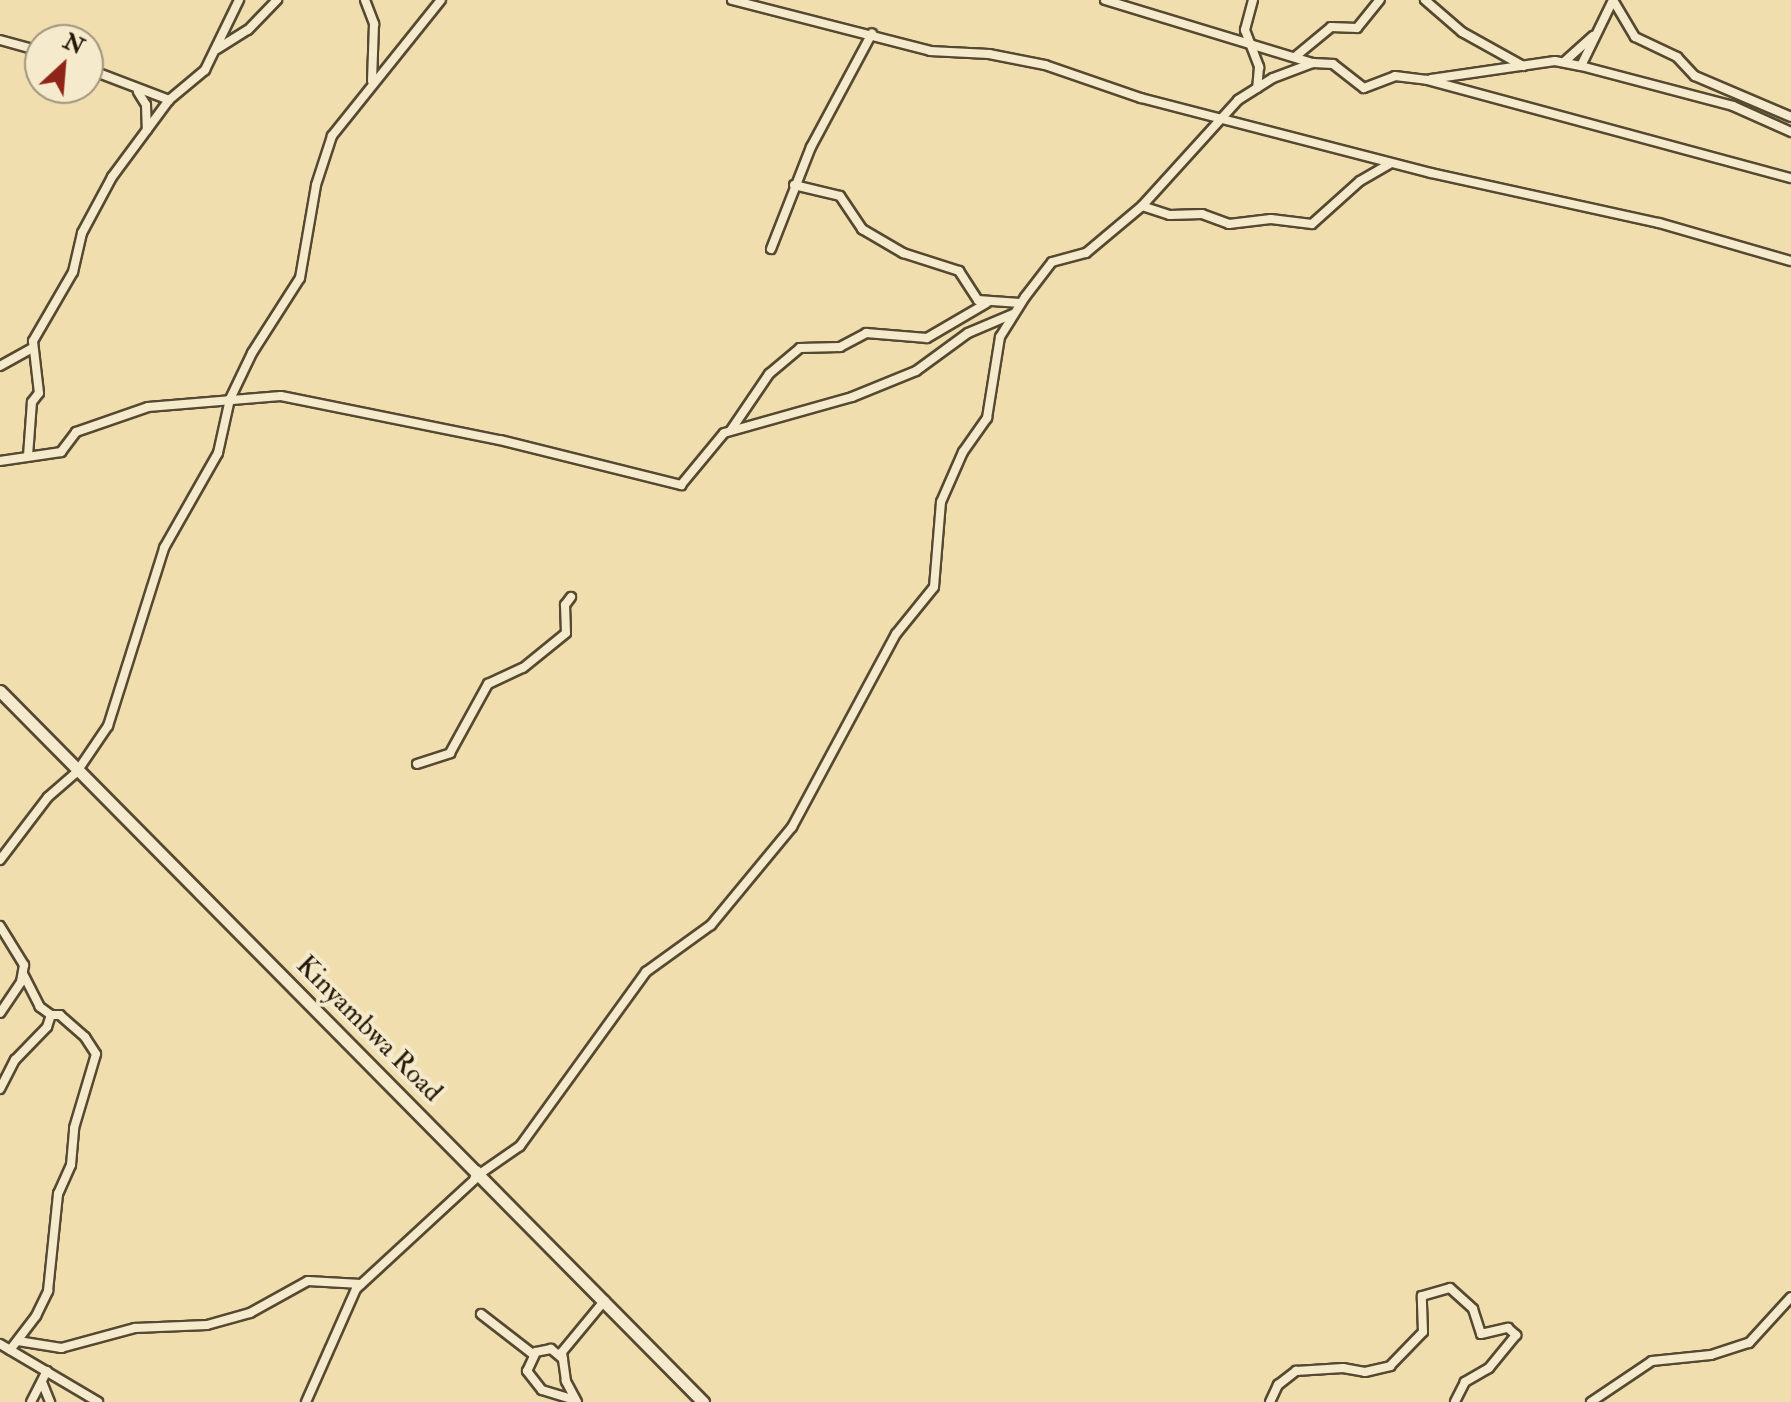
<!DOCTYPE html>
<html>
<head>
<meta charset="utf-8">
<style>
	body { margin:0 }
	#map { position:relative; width:1791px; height:1402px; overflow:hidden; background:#f0deaf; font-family:"IM FELL Double Pica",serif }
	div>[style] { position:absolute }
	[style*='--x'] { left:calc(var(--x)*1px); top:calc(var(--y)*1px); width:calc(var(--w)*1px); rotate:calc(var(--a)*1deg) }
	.roads { filter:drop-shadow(2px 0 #564931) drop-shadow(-2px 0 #564931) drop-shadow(0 2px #564931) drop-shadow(0 -2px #564931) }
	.street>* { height:8px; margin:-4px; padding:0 4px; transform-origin:4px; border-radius:4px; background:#f5eacb }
	.secondary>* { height:11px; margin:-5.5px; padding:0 5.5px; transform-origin:5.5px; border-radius:5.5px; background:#f5eacb }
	span { translate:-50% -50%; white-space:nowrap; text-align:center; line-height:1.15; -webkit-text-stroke:8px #f5eacb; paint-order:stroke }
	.street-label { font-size:28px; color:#231707 }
	.north { position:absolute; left:24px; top:24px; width:80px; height:80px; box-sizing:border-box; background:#f5eacb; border:2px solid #a1967d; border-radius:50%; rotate:26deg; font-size:22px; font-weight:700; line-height:32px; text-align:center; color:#231707 }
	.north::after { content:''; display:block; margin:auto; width:28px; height:36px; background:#8f2418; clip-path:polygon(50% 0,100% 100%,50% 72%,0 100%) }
</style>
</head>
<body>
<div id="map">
	<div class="roads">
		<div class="street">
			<div style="--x:365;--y:0;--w:26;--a:69"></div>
			<div style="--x:374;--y:24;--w:57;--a:92"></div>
			<div style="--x:732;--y:0;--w:204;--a:14.4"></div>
			<div style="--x:930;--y:51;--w:59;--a:2.9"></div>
			<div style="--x:989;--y:54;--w:57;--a:11.1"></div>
			<div style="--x:1045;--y:65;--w:102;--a:19"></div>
			<div style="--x:1141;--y:98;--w:300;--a:14.5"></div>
			<div style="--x:1431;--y:173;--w:233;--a:12.4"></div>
			<div style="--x:1659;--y:223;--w:137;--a:16.1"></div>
			<div style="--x:1105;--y:0;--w:217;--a:16.9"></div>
			<div style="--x:1253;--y:0;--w:31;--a:105"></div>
			<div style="--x:1245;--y:30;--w:40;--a:69"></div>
			<div style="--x:1259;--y:67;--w:21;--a:95"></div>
			<div style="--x:1425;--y:0;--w:49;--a:40.9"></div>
			<div style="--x:1462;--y:32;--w:70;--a:29.1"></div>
			<div style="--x:1613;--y:0;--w:43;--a:59.3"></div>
			<div style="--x:1635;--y:37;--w:47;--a:25.5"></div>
			<div style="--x:1677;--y:57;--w:26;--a:47"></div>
			<div style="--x:1695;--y:76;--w:104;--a:23.1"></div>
			<div style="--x:0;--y:40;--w:41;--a:15.4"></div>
			<div style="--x:217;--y:49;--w:36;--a:-32"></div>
			<div style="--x:248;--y:30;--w:42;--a:-46"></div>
			<div style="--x:1296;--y:56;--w:45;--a:-39.6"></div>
			<div style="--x:1331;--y:27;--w:26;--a:2"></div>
			<div style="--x:1357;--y:28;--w:36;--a:-51"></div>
			<div style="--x:1564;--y:62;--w:39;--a:-42"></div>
			<div style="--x:1581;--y:66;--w:157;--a:14.7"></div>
			<div style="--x:1733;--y:106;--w:64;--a:24.1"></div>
			<div style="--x:88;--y:69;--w:87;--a:20.9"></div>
			<div style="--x:1431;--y:79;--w:125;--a:-8.3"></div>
			<div style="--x:1555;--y:61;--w:26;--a:11"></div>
			<div style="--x:1581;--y:66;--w:73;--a:-64.1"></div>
			<div style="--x:138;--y:92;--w:15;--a:58"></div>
			<div style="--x:146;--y:105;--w:25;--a:88"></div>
			<div style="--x:794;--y:185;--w:47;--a:13.4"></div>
			<div style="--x:840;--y:196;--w:40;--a:56"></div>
			<div style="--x:862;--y:229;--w:48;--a:30.3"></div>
			<div style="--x:903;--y:253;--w:59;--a:17.8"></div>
			<div style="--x:959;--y:271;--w:35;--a:57"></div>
			<div style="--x:978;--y:300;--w:42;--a:4.1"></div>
			<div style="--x:1142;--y:206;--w:29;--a:18"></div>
			<div style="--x:1170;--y:215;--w:32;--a:-2"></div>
			<div style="--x:1202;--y:214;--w:29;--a:20"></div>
			<div style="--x:1229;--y:224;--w:42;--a:-6.8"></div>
			<div style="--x:1271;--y:219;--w:41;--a:7"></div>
			<div style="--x:1312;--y:224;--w:64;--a:-41.9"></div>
			<div style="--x:1360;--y:181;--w:34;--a:-30"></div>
			<div style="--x:771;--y:249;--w:110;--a:-68.6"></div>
			<div style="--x:811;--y:147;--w:129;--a:-61.8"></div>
			<div style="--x:0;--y:366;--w:35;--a:-29"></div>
			<div style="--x:731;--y:430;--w:68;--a:-55.8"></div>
			<div style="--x:769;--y:374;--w:40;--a:-40"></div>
			<div style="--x:800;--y:348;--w:40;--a:-1.4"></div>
			<div style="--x:840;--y:347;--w:30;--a:-28"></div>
			<div style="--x:866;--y:333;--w:61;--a:4.7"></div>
			<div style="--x:927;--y:338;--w:69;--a:-30.3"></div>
			<div style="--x:28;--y:456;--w:54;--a:-85.8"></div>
			<div style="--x:32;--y:402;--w:11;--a:-52"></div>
			<div style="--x:39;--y:393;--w:52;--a:-96.6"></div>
			<div style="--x:33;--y:341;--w:80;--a:-59.9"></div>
			<div style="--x:73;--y:272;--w:40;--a:-77"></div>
			<div style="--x:82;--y:233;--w:64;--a:-61.8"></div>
			<div style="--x:112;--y:177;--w:96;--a:-53.5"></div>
			<div style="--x:169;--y:100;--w:47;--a:-39.8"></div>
			<div style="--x:205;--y:70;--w:78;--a:-64.1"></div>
			<div style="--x:0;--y:461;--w:62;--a:-8.4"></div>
			<div style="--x:61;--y:452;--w:25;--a:-53"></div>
			<div style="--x:76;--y:432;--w:76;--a:-19.1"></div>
			<div style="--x:148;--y:407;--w:133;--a:-4.7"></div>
			<div style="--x:281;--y:396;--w:223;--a:11.4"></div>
			<div style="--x:500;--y:440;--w:187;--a:14"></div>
			<div style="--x:681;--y:485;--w:67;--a:-50.4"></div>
			<div style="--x:724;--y:433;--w:133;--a:-15.7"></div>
			<div style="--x:852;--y:397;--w:69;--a:-22.1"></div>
			<div style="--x:916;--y:371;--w:64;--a:-36.2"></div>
			<div style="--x:968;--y:333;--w:49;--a:-22.9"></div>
			<div style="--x:417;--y:764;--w:35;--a:-18"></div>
			<div style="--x:450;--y:753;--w:79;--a:-61.2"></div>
			<div style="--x:488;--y:684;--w:38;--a:-25"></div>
			<div style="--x:523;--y:668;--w:55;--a:-39.1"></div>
			<div style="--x:566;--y:633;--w:28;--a:-92"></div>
			<div style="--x:565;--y:605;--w:10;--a:-53"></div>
			<div style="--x:0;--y:860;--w:79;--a:-52.7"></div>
			<div style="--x:48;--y:797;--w:37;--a:-41"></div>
			<div style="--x:76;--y:773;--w:57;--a:-55.8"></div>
			<div style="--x:108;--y:726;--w:187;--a:-72.5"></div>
			<div style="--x:164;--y:548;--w:109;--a:-60.4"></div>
			<div style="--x:218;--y:453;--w:55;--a:-77.5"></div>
			<div style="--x:230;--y:399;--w:51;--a:-64.4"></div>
			<div style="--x:252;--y:353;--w:89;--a:-57.4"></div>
			<div style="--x:300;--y:278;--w:94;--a:-80.2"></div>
			<div style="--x:316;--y:185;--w:52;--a:-71.9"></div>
			<div style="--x:332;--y:136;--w:174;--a:-51.3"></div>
			<div style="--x:0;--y:926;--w:46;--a:58.4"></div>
			<div style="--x:24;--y:965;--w:17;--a:100"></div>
			<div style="--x:21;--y:982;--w:37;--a:124"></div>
			<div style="--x:0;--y:1089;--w:33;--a:-63"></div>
			<div style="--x:15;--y:1060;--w:46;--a:-45.9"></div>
			<div style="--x:47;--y:1027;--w:13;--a:-72"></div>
			<div style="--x:51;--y:1015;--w:14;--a:-144"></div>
			<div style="--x:40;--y:1007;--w:37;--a:-117"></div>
			<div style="--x:481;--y:1173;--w:47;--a:-34.7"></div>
			<div style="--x:520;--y:1146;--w:215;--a:-54.1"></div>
			<div style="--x:646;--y:972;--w:80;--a:-35.9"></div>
			<div style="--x:711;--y:925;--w:127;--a:-50.4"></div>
			<div style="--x:792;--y:827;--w:219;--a:-61.7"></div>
			<div style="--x:896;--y:634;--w:60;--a:-51"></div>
			<div style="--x:934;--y:587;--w:85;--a:-85.3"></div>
			<div style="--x:941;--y:502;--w:55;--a:-66.3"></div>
			<div style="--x:963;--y:452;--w:42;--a:-54.8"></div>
			<div style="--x:987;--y:418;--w:82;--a:-80.9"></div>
			<div style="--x:1000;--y:337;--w:47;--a:-58"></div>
			<div style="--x:1025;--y:297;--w:44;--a:-52.4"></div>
			<div style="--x:1052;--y:262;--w:35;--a:-15"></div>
			<div style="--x:1086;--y:253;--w:73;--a:-40"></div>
			<div style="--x:1142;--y:206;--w:143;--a:-47.8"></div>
			<div style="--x:1238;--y:100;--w:41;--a:-32.2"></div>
			<div style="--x:1273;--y:78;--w:43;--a:-20.6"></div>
			<div style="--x:1313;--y:63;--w:20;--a:3"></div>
			<div style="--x:1333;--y:64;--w:39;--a:38"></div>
			<div style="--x:1364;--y:88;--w:33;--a:-21"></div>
			<div style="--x:1395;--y:76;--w:32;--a:7"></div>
			<div style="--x:1427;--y:80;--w:377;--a:15.1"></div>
			<div style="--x:481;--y:1314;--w:67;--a:37.7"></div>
			<div style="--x:18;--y:1341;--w:44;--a:9.2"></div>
			<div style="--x:61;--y:1348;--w:77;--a:-15.1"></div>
			<div style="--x:135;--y:1328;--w:72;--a:-2.4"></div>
			<div style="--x:207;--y:1325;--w:45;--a:-15.6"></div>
			<div style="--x:250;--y:1313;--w:66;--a:-28.9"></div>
			<div style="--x:308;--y:1281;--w:53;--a:3.2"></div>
			<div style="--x:0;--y:1344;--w:114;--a:30.6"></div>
			<div style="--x:10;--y:1350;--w:43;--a:-52.6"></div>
			<div style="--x:36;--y:1316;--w:28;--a:-64"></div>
			<div style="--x:48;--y:1291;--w:98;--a:-84.1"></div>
			<div style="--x:58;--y:1194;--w:32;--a:-66"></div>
			<div style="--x:71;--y:1165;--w:37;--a:-85"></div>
			<div style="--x:74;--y:1128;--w:77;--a:-73.4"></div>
			<div style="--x:96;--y:1054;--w:20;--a:-123"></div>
			<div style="--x:85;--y:1037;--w:33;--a:-139"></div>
			<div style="--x:60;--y:1015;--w:9;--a:180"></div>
			<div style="--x:563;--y:1359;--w:16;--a:-140"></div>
			<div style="--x:551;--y:1349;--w:15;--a:169"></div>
			<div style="--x:536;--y:1352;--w:21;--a:115"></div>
			<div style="--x:527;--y:1371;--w:24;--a:52"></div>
			<div style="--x:542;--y:1390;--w:34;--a:17"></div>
			<div style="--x:42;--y:1382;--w:22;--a:68"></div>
			<div style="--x:31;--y:1402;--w:35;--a:-63"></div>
			<div style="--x:306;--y:1402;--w:124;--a:-66.1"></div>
			<div style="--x:356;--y:1289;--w:161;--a:-42.7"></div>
			<div style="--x:474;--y:1180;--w:10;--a:-73"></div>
			<div style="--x:577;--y:1402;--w:24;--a:-118"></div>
			<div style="--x:566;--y:1381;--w:29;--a:-98"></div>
			<div style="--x:562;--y:1352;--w:67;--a:-50.4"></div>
			<div style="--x:1270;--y:1402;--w:19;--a:-65"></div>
			<div style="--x:1278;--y:1385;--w:23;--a:-38"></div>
			<div style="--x:1296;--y:1371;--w:47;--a:-3.7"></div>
			<div style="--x:1343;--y:1368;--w:22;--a:10"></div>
			<div style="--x:1365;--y:1372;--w:26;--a:-13"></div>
			<div style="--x:1390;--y:1366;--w:47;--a:-45.9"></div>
			<div style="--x:1423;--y:1332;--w:36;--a:-92"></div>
			<div style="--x:1422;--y:1296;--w:29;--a:-16"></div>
			<div style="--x:1450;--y:1288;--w:31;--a:42"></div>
			<div style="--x:1473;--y:1309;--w:26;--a:72"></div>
			<div style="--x:1481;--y:1334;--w:28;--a:-13"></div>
			<div style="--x:1508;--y:1328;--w:11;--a:41"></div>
			<div style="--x:1516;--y:1335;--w:43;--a:129.3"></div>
			<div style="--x:1489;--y:1368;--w:28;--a:150"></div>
			<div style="--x:1465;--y:1382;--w:22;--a:117"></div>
			<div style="--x:1591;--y:1402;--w:73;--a:-33.9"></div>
			<div style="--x:1652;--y:1361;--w:59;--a:-5.8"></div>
			<div style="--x:1711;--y:1355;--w:40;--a:-18"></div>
			<div style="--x:1749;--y:1343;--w:62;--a:-47.6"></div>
		</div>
		<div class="secondary">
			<div style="--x:0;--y:691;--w:1000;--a:45.32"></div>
		</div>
	</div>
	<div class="street-label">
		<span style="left:369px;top:1029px;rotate:45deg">Kinyambwa Road</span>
	</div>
	<div class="north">N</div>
</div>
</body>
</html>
